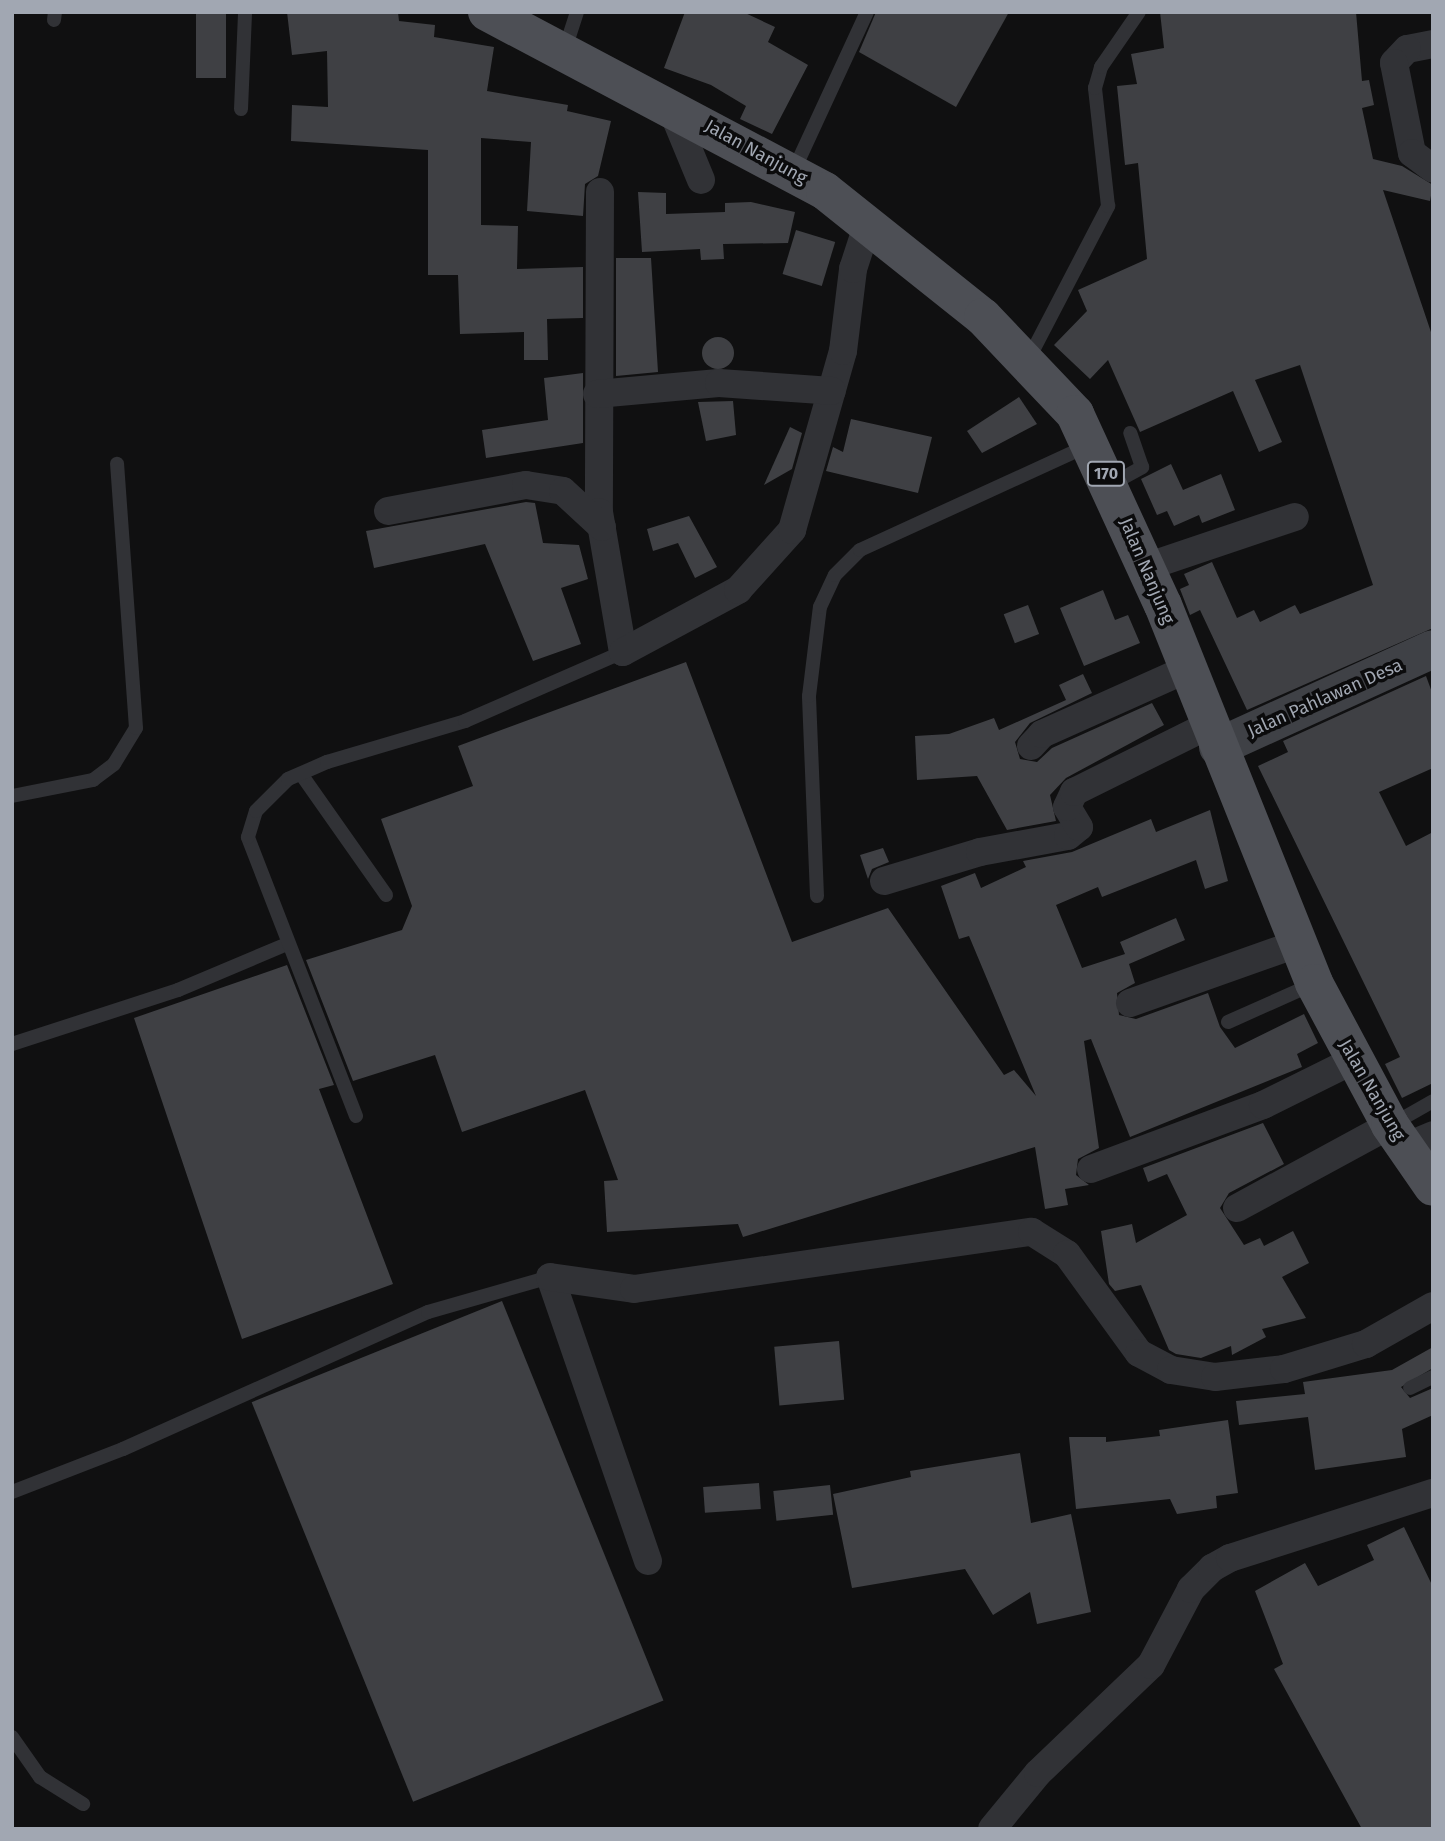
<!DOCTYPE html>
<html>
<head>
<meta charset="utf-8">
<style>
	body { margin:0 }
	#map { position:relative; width:1445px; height:1841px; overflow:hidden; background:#101011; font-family:"Fira Sans",sans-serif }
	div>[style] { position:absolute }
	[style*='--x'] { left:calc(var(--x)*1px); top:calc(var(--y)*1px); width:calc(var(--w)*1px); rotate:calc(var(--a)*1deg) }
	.building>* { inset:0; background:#3f4044; transform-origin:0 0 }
	.round { border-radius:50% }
	.service>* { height:14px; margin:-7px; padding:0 7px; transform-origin:7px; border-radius:7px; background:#313236 }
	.minor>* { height:28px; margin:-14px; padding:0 14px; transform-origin:14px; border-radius:14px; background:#313236 }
	.secondary>* { height:38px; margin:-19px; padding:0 19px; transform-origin:19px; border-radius:19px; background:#3f4146 }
	.primary>* { height:38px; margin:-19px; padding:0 19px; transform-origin:19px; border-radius:19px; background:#4d4f55 }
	span { translate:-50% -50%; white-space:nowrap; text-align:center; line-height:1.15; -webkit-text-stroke:7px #0b0b0c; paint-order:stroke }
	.shield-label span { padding:2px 5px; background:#0b0b0c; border:2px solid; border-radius:5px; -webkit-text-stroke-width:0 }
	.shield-label { font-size:16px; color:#a1a7b2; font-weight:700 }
	.street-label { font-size:18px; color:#a1a7b2 }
	.frame { position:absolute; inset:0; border:14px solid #a1a7b2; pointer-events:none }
</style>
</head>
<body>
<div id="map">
	<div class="building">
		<div style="left:196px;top:12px;width:30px;height:66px"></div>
		<div style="clip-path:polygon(287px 12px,398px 12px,399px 21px,435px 25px,434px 37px,494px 47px,487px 91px,568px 105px,567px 111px,611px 121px,598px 176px,585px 184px,583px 216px,527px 211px,531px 142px,481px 138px,481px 225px,518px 226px,517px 269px,583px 267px,583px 318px,547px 319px,548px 360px,524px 360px,524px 332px,460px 334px,458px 275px,428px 275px,428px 150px,291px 141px,292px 105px,328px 107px,327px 51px,292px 55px)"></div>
		<div style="clip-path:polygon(685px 12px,743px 12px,775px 27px,768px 42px,808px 65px,772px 134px,740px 119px,746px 106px,711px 85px,664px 68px)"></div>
		<div style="clip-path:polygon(876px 12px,1009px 12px,956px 107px,859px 52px)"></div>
		<div style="clip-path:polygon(1160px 12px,1356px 12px,1362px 81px,1369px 80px,1374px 105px,1362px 108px,1373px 159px,1402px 166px,1433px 185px,1430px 201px,1383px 190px,1433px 338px,1433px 628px,1247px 710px,1200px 610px,1190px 615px,1180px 589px,1189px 585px,1184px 574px,1212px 562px,1237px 618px,1254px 610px,1260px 622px,1295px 605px,1300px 614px,1373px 585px,1300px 365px,1255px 380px,1282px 442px,1259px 452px,1233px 391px,1140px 432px,1108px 360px,1090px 379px,1054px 345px,1087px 311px,1078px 290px,1147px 259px,1138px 163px,1125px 165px,1117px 86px,1137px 84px,1131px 54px,1164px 48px)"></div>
		<div style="clip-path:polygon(638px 192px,666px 193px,666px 214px,725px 212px,725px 203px,751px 202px,795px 212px,788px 243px,723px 244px,724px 259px,701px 260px,700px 249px,642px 252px)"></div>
		<div style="left:796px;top:230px;width:41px;height:46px;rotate:17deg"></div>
		<div style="clip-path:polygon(616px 258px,651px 258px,658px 372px,616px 376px)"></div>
		<div class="round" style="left:702px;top:337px;width:32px;height:32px"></div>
		<div style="clip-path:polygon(583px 373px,583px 443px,486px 458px,482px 430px,548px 420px,544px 378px)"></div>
		<div style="clip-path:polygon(1019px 397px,1037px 424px,982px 453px,967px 431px)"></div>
		<div style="clip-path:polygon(733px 401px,736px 435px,706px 441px,698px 402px)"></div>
		<div style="clip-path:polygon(851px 419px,932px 437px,918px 493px,826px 471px,833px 447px,843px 452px)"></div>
		<div style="clip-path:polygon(790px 427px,802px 433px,792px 469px,764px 485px)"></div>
		<div style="clip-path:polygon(1171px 464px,1183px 490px,1221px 474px,1235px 510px,1202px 523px,1199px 515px,1174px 526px,1167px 511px,1157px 515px,1141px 479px)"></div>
		<div style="clip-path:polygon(526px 502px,535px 503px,543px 543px,579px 545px,588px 579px,561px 588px,581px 644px,533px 661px,485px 544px,374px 568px,366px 531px)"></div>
		<div style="clip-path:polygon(689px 516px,717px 567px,695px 578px,678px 543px,653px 551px,647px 529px)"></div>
		<div style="clip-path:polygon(1103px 590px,1115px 620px,1128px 615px,1140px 643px,1084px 666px,1060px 608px)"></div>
		<div style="left:1028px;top:605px;width:31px;height:26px;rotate:69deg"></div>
		<div style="clip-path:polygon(686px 662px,792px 942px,888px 908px,1004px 1075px,1014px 1070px,1036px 1096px,969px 936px,959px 939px,941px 886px,975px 873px,981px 888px,1026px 867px,1023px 861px,1072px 852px,1151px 819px,1156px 832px,1210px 810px,1228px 881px,1205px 889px,1196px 860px,1102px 897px,1098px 887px,1056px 905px,1082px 968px,1125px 954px,1120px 942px,1176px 918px,1185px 940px,1129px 964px,1135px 983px,1117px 993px,1119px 1015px,1136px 1019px,1208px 993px,1220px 1027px,1235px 1048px,1304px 1014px,1318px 1043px,1297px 1054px,1302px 1067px,1130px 1137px,1091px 1039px,1084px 1041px,1099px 1148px,1078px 1159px,1076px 1175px,1089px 1185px,1065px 1189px,1068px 1205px,1045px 1209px,1035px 1147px,743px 1237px,738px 1224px,607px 1232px,604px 1181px,618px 1180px,585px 1090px,462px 1132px,435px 1055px,353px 1081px,306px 960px,402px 930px,412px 906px,381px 819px,473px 786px,458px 746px)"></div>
		<div style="clip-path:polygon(1083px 674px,1092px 693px,1030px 723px,1015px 742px,1020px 759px,1037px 762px,1052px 748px,1152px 703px,1164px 725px,1066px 778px,1050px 795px,1056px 821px,1007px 830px,977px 776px,917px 780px,915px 736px,949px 734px,994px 718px,999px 730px,1066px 700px,1059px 685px)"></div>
		<div style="clip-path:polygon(1426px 676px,1433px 695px,1433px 768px,1379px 792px,1406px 846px,1433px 832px,1433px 1083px,1402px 1098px,1385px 1064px,1400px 1057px,1258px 766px,1288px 752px,1283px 741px)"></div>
		<div style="clip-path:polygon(883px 848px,889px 862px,872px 869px,868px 879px,860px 855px)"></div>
		<div style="clip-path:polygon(287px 965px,334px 1085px,319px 1089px,393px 1284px,242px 1339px,134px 1018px)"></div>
		<div style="clip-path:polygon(1263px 1123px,1284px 1164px,1229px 1193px,1220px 1208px,1244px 1245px,1260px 1238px,1264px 1246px,1293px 1231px,1309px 1263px,1282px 1277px,1306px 1318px,1262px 1329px,1266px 1337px,1232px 1355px,1231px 1346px,1201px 1358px,1176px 1354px,1169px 1350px,1141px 1285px,1115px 1291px,1109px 1284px,1101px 1231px,1132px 1224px,1136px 1243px,1187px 1215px,1167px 1174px,1148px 1182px,1143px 1168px)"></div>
		<div style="left:502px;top:1301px;width:431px;height:270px;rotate:68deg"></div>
		<div style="left:839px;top:1341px;width:59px;height:65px;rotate:85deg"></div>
		<div style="clip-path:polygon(1433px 1347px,1433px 1368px,1401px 1387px,1410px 1398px,1433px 1388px,1433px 1415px,1402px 1429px,1406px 1457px,1315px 1470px,1308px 1417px,1239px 1425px,1236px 1401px,1305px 1394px,1303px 1382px,1392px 1370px)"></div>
		<div style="clip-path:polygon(1228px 1420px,1238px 1493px,1216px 1496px,1217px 1508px,1177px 1514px,1170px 1499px,1076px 1509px,1069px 1437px,1106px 1437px,1106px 1442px,1160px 1436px,1159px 1430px)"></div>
		<div style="clip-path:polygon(1020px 1453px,1031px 1523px,1071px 1514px,1091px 1612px,1037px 1624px,1030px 1592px,993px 1615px,965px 1569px,852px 1588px,833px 1494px,911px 1477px,910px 1471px)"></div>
		<div style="left:759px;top:1483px;width:26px;height:56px;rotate:86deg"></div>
		<div style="left:830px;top:1485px;width:30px;height:57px;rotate:84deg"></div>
		<div style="clip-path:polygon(1404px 1527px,1433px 1587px,1433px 1829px,1362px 1829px,1274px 1669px,1283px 1664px,1255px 1591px,1305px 1563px,1318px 1586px,1374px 1560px,1367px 1545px)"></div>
	</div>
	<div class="service">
		<div style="--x:54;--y:20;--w:8;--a:-83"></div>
		<div style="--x:565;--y:49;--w:39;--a:-72"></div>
		<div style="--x:241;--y:109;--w:97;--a:-87.6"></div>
		<div style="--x:794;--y:170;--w:174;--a:-65.2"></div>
		<div style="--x:1028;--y:360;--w:174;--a:-62.5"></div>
		<div style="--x:1108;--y:206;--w:119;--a:-96.3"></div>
		<div style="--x:1095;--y:88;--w:22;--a:-74"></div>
		<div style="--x:1101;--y:67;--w:67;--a:-55.4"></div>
		<div style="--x:1110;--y:485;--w:37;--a:-29"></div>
		<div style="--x:1142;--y:467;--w:36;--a:-109"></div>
		<div style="--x:301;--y:774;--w:148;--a:54.9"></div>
		<div style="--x:12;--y:796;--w:83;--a:-11.2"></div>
		<div style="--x:93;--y:780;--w:26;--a:-37"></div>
		<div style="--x:114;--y:764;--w:42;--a:-58.6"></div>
		<div style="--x:136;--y:728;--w:265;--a:-94.1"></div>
		<div style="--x:817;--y:896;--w:200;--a:-92.3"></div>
		<div style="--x:809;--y:696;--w:90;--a:-83"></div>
		<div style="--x:820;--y:607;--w:35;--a:-65"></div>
		<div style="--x:835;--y:575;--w:35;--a:-45"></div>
		<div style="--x:860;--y:550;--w:250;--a:-24.6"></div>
		<div style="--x:1228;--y:1022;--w:93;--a:-24.1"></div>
		<div style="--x:12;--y:1044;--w:175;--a:-18"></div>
		<div style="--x:178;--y:990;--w:118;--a:-22.9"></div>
		<div style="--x:356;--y:1116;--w:299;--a:-111.2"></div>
		<div style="--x:248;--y:837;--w:27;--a:-73"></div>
		<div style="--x:256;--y:811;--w:45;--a:-45"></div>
		<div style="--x:288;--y:779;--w:43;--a:-23.6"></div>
		<div style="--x:327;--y:762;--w:144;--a:-16.5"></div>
		<div style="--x:465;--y:721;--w:172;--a:-23.6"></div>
		<div style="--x:1391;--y:1125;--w:48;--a:-29.7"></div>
		<div style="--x:1410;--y:1388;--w:25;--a:-26"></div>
		<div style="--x:12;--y:1492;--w:119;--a:-21.2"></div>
		<div style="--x:123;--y:1449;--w:334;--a:-24.2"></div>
		<div style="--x:428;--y:1312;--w:127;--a:-16"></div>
		<div style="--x:12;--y:1737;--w:49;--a:55"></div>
		<div style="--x:40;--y:1777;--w:51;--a:32.1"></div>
	</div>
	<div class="minor">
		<div style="--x:1433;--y:44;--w:26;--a:169"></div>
		<div style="--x:1407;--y:49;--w:19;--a:133"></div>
		<div style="--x:1394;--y:63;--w:92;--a:78.7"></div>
		<div style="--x:1412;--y:153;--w:26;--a:37"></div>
		<div style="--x:670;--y:105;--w:81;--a:67.5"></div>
		<div style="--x:600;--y:192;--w:320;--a:90.2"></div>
		<div style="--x:599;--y:512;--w:142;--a:80.3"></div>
		<div style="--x:623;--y:652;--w:131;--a:-28.3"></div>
		<div style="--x:738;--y:590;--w:81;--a:-48"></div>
		<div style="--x:792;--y:530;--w:186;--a:-74.1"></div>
		<div style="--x:843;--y:351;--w:83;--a:-83"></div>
		<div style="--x:853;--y:269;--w:45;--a:-72"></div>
		<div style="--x:597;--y:394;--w:122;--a:-5.2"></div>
		<div style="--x:719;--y:383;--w:113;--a:4"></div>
		<div style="--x:388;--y:511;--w:140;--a:-10.7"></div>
		<div style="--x:526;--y:485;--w:37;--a:9"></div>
		<div style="--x:563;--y:491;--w:53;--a:42.7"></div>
		<div style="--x:1146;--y:567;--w:157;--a:-18.6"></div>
		<div style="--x:1031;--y:746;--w:16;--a:-47"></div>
		<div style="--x:1042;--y:734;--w:159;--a:-24.1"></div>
		<div style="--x:884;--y:881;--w:100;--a:-16.8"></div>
		<div style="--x:980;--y:852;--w:89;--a:-10.3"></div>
		<div style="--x:1068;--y:836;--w:14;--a:-39"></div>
		<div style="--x:1079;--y:827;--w:23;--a:-121"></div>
		<div style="--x:1067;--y:807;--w:17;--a:-65"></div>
		<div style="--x:1074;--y:792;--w:151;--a:-26.4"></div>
		<div style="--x:1130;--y:1003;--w:179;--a:-19.5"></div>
		<div style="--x:1405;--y:1147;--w:30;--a:-23"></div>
		<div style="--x:1091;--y:1169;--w:184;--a:-20.4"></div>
		<div style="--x:1263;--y:1105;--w:102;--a:-26.3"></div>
		<div style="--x:1237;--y:1208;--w:174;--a:-28.5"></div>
		<div style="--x:648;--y:1561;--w:300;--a:-109"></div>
		<div style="--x:550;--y:1277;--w:85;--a:8.1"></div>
		<div style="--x:634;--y:1289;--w:402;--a:-8.2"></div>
		<div style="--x:1032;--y:1232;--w:41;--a:32.2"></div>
		<div style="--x:1067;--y:1254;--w:122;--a:54"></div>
		<div style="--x:1139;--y:1353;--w:36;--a:28"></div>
		<div style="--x:1171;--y:1370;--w:45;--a:9"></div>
		<div style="--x:1215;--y:1377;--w:69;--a:-6.6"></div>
		<div style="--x:1284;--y:1369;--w:86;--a:-17"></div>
		<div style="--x:1366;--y:1344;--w:77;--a:-29.6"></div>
		<div style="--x:992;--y:1829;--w:72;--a:-50.6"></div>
		<div style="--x:1038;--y:1773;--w:156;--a:-43.7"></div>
		<div style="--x:1151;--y:1665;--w:86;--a:-62.2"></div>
		<div style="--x:1191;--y:1589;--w:30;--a:-45"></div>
		<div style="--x:1212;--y:1568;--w:21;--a:-29"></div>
		<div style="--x:1230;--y:1558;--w:213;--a:-17.8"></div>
	</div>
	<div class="secondary">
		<div style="--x:1218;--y:747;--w:236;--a:-24.5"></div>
	</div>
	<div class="primary">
		<div style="--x:487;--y:12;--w:382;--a:27.9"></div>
		<div style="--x:825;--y:191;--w:202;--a:38.6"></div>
		<div style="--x:983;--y:317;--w:134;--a:46.5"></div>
		<div style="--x:1075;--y:414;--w:210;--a:65.3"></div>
		<div style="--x:1163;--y:605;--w:407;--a:68.2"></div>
		<div style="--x:1314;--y:983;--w:161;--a:61.8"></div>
		<div style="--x:1390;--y:1125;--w:75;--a:55.3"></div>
	</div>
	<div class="shield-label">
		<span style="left:1106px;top:474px">170</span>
	</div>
	<div class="street-label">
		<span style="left:756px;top:152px;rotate:29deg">Jalan Nanjung</span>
		<span style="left:1147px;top:571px;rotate:67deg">Jalan Nanjung</span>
		<span style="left:1325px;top:698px;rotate:-24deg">Jalan Pahlawan Desa</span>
		<span style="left:1372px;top:1090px;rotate:60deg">Jalan Nanjung</span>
	</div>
	<div class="frame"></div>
</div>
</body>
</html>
